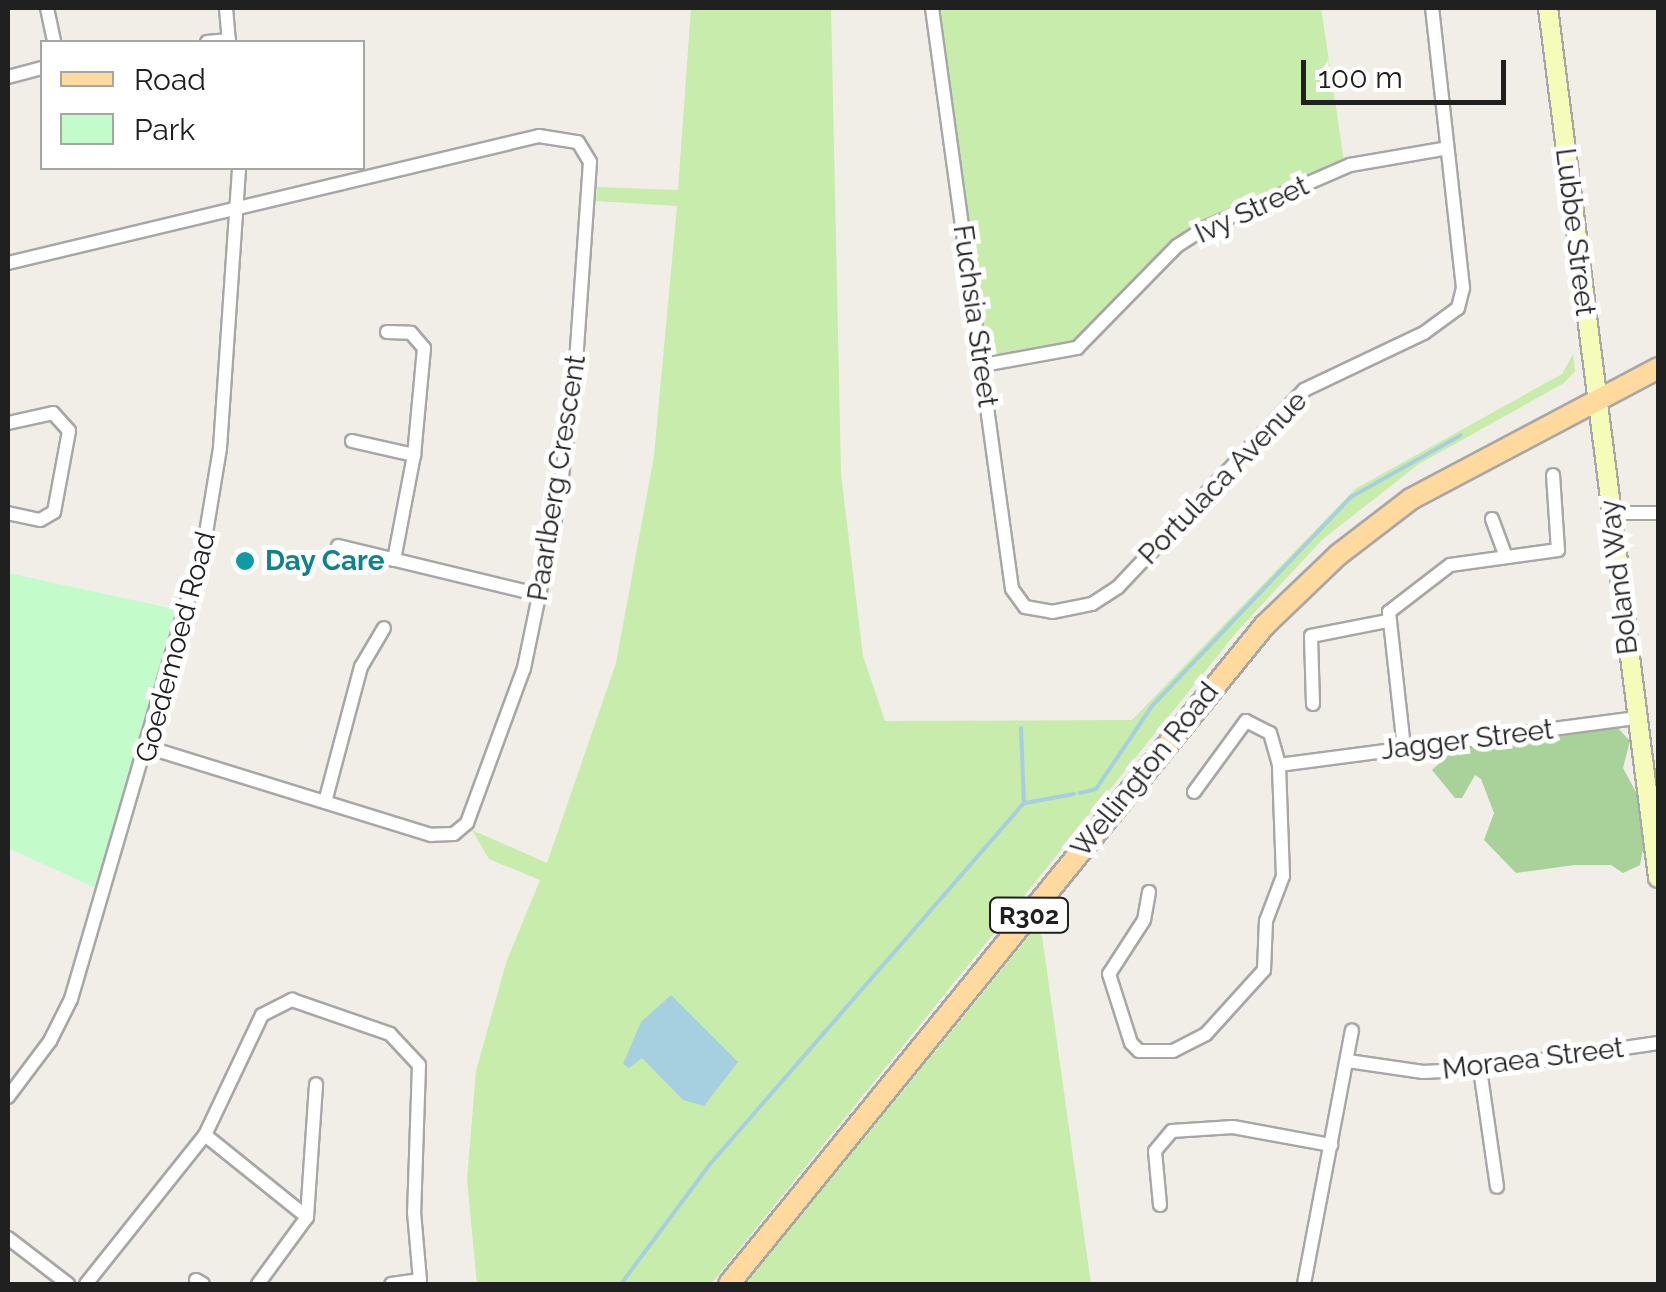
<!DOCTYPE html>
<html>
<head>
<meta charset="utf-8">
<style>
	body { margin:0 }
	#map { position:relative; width:1666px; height:1292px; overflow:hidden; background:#f1eee7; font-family:Raleway,sans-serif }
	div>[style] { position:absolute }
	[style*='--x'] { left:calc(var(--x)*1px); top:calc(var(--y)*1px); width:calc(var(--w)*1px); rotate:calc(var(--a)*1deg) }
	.grass>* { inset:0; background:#c8ecab }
	.forest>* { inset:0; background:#a8d29a }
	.park>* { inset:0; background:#c3fbca }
	.water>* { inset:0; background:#a6d0e0 }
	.stream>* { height:4px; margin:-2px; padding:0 2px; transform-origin:2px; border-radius:2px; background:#a6d0e0 }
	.roads { filter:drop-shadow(2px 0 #a7a7a7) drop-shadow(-2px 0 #a7a7a7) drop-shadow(0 2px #a7a7a7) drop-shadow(0 -2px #a7a7a7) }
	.street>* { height:12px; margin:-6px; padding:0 6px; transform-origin:6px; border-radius:6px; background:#fff }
	.secondary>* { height:18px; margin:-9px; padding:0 9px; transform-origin:9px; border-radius:9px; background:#f5fcba }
	.primary>* { height:20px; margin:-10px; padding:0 10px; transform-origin:10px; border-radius:10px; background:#ffd99e }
	.dots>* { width:28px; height:28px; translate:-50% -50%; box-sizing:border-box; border:5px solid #fff; border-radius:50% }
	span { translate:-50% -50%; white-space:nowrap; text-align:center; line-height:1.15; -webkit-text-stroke:10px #fff; paint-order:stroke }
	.shield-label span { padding:2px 8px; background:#fff; border:2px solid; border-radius:8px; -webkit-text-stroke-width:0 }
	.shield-label { font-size:25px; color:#202020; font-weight:700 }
	.street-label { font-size:28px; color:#202020 }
	.culture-label { font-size:28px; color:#0d838f; font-weight:700 }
	.left { translate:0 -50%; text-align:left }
	.frame { position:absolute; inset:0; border:10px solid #202020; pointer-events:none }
	.legend { position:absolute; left:40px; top:40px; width:325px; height:130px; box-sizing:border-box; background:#fff; border:2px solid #a6a6a6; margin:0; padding:12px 18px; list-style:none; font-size:30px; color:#202020 }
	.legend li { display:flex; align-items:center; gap:20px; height:50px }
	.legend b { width:50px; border:2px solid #a6a6a6 }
	.scale { position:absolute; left:1301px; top:60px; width:205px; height:45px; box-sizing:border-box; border:5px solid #202020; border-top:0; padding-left:12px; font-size:30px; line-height:35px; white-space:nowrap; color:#202020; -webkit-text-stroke:8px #fff; paint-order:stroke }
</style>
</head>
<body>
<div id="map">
	<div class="grass">
		<div style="clip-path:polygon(691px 8px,831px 8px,841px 474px,863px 656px,885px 721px,1132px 720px,1355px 489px,1562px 374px,1573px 354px,1575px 371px,1564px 383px,1419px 464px,1323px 539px,1240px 628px,711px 1284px,477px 1284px,467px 1180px,476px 1071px,506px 963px,540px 880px,489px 859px,472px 830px,547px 863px,616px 663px,654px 456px,677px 206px,596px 201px,597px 187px,678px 190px)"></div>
		<div style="clip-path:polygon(939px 8px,1321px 8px,1344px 161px,1183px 233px,1072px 345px,995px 356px,984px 341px)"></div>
		<div style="clip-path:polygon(1035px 929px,1042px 936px,1091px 1284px,745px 1284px)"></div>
	</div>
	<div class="forest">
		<div style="clip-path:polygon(1616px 726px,1630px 741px,1623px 768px,1637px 794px,1644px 844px,1640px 865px,1623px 873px,1611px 865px,1574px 865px,1516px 873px,1484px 840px,1494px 813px,1481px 779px,1475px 775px,1462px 798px,1455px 798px,1432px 770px,1458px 746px)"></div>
	</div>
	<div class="park">
		<div style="clip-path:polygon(8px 573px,179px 610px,98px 889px,8px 848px)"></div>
	</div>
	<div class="water">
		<div style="clip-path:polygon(671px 995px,738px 1062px,704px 1106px,683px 1100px,642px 1058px,629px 1068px,623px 1064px,641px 1022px)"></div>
	</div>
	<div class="stream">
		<div style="--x:1080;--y:793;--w:16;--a:-14"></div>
		<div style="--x:1096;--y:789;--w:100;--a:-56"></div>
		<div style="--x:1152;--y:706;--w:289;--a:-46.4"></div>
		<div style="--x:1351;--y:497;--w:126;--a:-29.4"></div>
		<div style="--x:1025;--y:803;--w:50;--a:-10.4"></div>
		<div style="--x:621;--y:1284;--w:151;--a:-53.4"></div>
		<div style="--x:711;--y:1163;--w:477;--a:-49"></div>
		<div style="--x:1024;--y:803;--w:75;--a:-92.3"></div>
	</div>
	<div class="roads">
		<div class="street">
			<div style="--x:47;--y:8;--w:35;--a:78"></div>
			<div style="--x:226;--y:8;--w:34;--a:85"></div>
			<div style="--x:932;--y:8;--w:586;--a:82.16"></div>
			<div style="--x:1012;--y:589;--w:22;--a:54"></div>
			<div style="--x:1025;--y:607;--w:27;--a:10"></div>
			<div style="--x:1052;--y:612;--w:41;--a:-11.3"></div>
			<div style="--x:1092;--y:604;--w:31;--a:-33"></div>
			<div style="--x:1118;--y:587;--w:271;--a:-46.6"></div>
			<div style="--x:1304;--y:390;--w:133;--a:-25.4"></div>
			<div style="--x:1424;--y:333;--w:42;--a:-36.3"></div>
			<div style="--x:1458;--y:308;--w:21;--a:-76"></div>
			<div style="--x:1463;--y:288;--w:282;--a:-96.3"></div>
			<div style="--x:207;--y:42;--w:22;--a:-5"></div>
			<div style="--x:8;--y:77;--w:35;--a:-15"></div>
			<div style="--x:8;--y:263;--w:546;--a:-13.45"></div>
			<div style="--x:539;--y:136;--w:39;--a:9"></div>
			<div style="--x:578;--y:142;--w:23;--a:59"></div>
			<div style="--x:590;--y:162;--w:215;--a:94"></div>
			<div style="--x:575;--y:376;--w:124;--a:97.4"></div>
			<div style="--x:559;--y:499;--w:173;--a:101.7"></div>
			<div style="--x:524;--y:668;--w:165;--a:110.2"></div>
			<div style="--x:467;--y:823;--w:17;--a:140"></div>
			<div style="--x:454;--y:834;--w:23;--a:178"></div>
			<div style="--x:431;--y:835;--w:294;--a:-162.8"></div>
			<div style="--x:387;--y:332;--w:24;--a:2"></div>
			<div style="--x:411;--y:333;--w:20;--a:49"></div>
			<div style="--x:424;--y:348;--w:107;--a:95.3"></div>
			<div style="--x:414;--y:455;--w:107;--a:100.8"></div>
			<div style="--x:983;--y:365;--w:96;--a:-10.3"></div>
			<div style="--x:1077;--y:348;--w:143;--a:-45.6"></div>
			<div style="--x:1177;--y:246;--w:33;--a:-33"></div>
			<div style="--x:1205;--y:228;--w:158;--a:-23.5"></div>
			<div style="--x:1350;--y:165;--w:94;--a:-9.8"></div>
			<div style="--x:8;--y:423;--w:46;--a:-12.5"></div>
			<div style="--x:53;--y:413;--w:24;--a:48"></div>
			<div style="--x:69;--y:431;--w:82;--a:100.5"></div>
			<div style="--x:54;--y:512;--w:16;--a:150"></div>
			<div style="--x:40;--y:520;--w:33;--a:-168"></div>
			<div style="--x:352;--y:441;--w:64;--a:12.7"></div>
			<div style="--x:1612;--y:513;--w:46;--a:0"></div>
			<div style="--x:1492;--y:519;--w:40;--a:69.8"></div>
			<div style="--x:338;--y:546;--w:208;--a:13.6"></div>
			<div style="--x:1313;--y:704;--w:68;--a:-91.7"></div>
			<div style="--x:1311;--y:636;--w:77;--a:-11.2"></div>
			<div style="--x:1404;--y:748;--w:137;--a:-96.3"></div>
			<div style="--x:1389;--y:612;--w:77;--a:-37.6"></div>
			<div style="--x:1450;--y:565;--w:109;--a:-7.9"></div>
			<div style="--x:1558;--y:550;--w:75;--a:-93.8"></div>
			<div style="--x:1194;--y:792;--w:88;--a:-53.8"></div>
			<div style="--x:1246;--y:721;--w:27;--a:27"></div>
			<div style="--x:1270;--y:733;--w:33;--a:74"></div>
			<div style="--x:325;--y:802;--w:140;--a:-75.1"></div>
			<div style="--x:361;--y:667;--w:45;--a:-59.5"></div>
			<div style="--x:1149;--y:892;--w:28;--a:100"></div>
			<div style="--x:1144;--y:920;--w:64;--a:122.9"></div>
			<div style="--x:1109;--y:974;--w:72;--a:72.3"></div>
			<div style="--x:1131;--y:1043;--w:11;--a:45"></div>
			<div style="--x:1139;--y:1051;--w:34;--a:0"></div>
			<div style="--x:1173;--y:1051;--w:37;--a:-27"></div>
			<div style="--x:1206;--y:1034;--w:86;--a:-47.8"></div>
			<div style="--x:1264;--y:970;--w:49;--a:-87.7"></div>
			<div style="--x:1266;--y:921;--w:48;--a:-69.3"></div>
			<div style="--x:1283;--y:876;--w:111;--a:-92.1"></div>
			<div style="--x:1279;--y:765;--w:361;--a:-7.5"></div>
			<div style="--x:1348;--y:1061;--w:76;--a:8.3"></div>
			<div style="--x:1423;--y:1072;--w:57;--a:-3"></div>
			<div style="--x:1480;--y:1069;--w:180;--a:-8.3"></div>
			<div style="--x:1480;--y:1069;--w:119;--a:81.8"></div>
			<div style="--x:8;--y:1097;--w:70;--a:-53.1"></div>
			<div style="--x:50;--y:1041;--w:47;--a:-63.4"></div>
			<div style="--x:71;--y:999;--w:473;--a:-73.7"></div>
			<div style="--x:204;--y:545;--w:98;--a:-80.6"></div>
			<div style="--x:220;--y:448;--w:281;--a:-86.1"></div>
			<div style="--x:205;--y:1135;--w:131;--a:38.8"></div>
			<div style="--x:1160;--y:1205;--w:54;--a:-95.3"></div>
			<div style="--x:1155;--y:1151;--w:26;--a:-50"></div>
			<div style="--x:1172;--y:1131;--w:61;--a:-3.8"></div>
			<div style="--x:1233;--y:1127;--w:100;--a:10.4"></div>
			<div style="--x:8;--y:1238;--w:76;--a:37.5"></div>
			<div style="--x:196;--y:1280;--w:8;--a:30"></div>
			<div style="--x:86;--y:1284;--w:191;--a:-51.4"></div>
			<div style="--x:205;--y:1135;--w:133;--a:-64.6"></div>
			<div style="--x:262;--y:1015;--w:34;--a:-27"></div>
			<div style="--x:292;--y:1000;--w:104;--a:19.1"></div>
			<div style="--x:390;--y:1034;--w:42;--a:46.9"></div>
			<div style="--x:419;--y:1065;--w:147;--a:91.9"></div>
			<div style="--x:414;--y:1212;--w:68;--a:85"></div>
			<div style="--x:420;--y:1280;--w:29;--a:172"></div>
			<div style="--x:258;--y:1284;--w:83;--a:-53.8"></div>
			<div style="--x:307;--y:1217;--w:133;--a:-86.1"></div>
			<div style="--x:1304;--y:1284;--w:258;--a:-79.3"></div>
		</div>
		<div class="secondary">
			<div style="--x:1548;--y:8;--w:877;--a:82.79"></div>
		</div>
		<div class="primary">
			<div style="--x:729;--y:1284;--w:849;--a:-50.88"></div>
			<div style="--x:1265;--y:625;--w:101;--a:-43.8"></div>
			<div style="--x:1338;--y:555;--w:92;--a:-37.5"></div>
			<div style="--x:1411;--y:499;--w:280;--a:-27.9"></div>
		</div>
	</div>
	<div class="dots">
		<div style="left:245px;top:561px;background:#0f9aa8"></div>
	</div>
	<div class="shield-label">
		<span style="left:1029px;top:915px">R302</span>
	</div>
	<div class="street-label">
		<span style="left:1252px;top:210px;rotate:-25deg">Ivy Street</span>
		<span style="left:1575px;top:232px;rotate:83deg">Lubbe Street</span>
		<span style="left:975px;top:316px;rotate:82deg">Fuchsia Street</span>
		<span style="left:557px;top:478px;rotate:-81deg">Paarlberg Crescent</span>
		<span style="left:1223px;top:478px;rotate:-46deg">Portulaca Avenue</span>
		<span style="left:1619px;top:577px;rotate:-97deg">Boland Way</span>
		<span style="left:176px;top:647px;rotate:-75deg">Goedemoed Road</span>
		<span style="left:1467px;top:740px;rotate:-7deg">Jagger Street</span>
		<span style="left:1145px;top:770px;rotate:-51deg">Wellington Road</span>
		<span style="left:1533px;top:1059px;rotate:-7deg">Moraea Street</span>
	</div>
	<div class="culture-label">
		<span class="left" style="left:265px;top:561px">Day Care</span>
	</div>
	<div class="frame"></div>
	<ul class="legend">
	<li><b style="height:12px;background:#ffd99e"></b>Road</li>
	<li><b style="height:28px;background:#c3fbca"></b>Park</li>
	</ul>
	<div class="scale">100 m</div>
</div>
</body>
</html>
